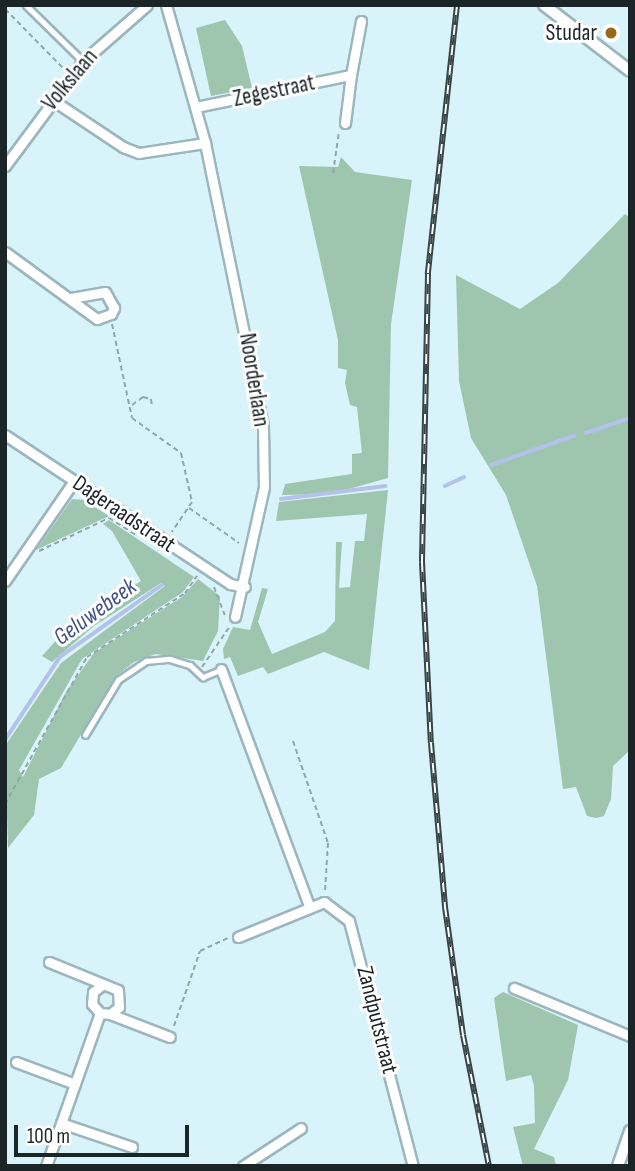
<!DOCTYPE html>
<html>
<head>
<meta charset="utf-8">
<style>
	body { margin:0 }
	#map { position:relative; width:635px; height:1171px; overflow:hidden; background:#d8f3fa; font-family:"Sofia Sans Condensed",sans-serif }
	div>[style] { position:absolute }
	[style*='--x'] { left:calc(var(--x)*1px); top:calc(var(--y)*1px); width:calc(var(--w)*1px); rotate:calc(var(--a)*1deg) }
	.green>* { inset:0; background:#9ec5ae }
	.stream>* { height:3.5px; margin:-1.75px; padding:0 1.75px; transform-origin:1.75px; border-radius:1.75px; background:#b4c2eb }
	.path>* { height:2px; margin-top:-1px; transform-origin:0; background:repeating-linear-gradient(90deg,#91a6ab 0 5px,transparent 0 8.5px) }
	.roads { filter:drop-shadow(2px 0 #9cb6bd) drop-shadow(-2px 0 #9cb6bd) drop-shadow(0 2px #9cb6bd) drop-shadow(0 -2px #9cb6bd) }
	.service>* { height:4.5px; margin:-2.25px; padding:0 2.25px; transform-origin:2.25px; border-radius:2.25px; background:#fff }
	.minor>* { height:9px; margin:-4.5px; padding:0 4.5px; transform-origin:4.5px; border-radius:4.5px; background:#fff }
	.tertiary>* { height:10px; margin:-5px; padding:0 5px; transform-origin:5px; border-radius:5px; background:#fff }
	.rail>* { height:6px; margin-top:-3px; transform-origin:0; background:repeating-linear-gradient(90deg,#fff 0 10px,#394548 0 20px); box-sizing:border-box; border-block:2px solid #394548 }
	.dots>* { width:19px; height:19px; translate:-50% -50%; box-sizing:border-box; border:4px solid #fff; border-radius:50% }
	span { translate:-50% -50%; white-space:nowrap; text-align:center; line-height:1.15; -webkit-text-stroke:6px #fff; paint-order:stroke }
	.poi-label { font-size:23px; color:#1b2527 }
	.right { translate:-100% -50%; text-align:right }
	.street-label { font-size:23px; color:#1b2527 }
	.water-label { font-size:24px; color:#425287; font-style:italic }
	.frame { position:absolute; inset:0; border:7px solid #1b2527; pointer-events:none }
	.scale { position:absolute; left:14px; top:1125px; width:175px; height:32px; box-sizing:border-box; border:4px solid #1b2527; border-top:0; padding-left:9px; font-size:21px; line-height:24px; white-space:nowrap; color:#1b2527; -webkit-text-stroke:5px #fff; paint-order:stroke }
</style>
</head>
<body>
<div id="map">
	<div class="green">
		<div style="clip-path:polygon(225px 20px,242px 46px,252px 88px,211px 96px,196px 28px)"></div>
		<div style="clip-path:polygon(341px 157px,355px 172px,412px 180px,391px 324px,388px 478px,331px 494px,282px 495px,285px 484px,352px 474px,352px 454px,362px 453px,357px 407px,350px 405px,345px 383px,347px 370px,338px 368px,338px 340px,299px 166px,338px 167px)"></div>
		<div style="clip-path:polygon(625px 214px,630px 218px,630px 750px,613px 766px,611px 799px,604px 816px,596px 818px,587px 816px,576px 787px,563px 789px,537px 586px,506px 495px,471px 438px,459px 381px,456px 275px,520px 309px,558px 283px)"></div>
		<div style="clip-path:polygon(388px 490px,369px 670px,324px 652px,268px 674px,263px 667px,238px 676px,230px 657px,224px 659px,223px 649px,233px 627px,250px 630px,262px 588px,268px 589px,258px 622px,272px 654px,325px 632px,335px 621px,336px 542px,342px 542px,339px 588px,350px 587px,355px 541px,364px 541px,367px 514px,276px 521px,279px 502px)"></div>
		<div style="clip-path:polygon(72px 499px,84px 500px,109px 516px,36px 550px)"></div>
		<div style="clip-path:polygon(109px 520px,194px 577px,183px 592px,82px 659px,19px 770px,23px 777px,66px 692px,94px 653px,182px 597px,198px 579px,220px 596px,218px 631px,203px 661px,156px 654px,134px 662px,116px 676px,61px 768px,39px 779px,34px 815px,8px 848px,5px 746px,61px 663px,165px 586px,161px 583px,94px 626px,52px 662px,42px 656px,69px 626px,141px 581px,112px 531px,103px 524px)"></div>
		<div style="clip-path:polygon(503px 992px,578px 1025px,568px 1080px,534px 1149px,554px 1157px,556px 1166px,523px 1166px,513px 1127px,535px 1123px,534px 1086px,531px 1075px,506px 1081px,494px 998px)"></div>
	</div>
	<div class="stream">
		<div style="--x:586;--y:433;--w:46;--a:-18.8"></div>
		<div style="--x:491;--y:465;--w:88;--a:-19.3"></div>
		<div style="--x:445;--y:486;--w:21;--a:-25"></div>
		<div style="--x:281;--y:499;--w:105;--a:-7.1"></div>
		<div style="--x:5;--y:740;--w:100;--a:-56.5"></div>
		<div style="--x:60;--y:657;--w:125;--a:-35.2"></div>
	</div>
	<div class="path">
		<div style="--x:5;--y:9;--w:86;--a:45.5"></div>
		<div style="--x:333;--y:173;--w:41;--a:-81.7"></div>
		<div style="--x:112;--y:324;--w:96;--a:78"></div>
		<div style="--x:132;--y:418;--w:60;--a:35.5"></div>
		<div style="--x:181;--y:453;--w:50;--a:77.3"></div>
		<div style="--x:192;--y:502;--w:36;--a:124"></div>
		<div style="--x:132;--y:405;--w:14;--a:-36"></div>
		<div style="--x:143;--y:397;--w:8;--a:14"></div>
		<div style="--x:151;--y:399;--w:8;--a:83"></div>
		<div style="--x:189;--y:508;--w:61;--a:35"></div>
		<div style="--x:39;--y:551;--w:77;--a:-25.2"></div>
		<div style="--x:109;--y:518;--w:32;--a:32"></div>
		<div style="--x:214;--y:587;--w:30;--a:69"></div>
		<div style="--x:202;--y:667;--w:50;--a:-55.7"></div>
		<div style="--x:293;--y:741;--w:108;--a:71.1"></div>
		<div style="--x:328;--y:843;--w:48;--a:93.6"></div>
		<div style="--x:5;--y:804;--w:168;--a:-60.8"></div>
		<div style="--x:87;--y:657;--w:117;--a:-33.1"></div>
		<div style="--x:185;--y:593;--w:21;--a:-55"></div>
		<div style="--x:174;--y:1026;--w:79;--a:-70.9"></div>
		<div style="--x:200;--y:951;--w:31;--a:-25"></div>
	</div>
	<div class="roads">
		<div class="service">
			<div style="--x:26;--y:5;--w:80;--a:44.5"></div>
			<div style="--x:85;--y:735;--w:64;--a:-59"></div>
			<div style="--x:118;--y:680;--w:34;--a:-34"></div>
			<div style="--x:146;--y:661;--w:24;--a:-5"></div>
			<div style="--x:170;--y:659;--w:21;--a:17"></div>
			<div style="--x:190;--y:665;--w:18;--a:43"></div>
			<div style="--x:203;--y:677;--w:18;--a:-22"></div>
		</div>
		<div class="minor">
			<div style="--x:166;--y:5;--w:143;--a:74.2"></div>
			<div style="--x:205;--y:143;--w:289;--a:78.4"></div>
			<div style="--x:263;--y:426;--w:61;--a:89.1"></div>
			<div style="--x:264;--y:487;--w:133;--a:102.6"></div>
			<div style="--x:51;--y:99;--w:87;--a:33.7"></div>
			<div style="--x:123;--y:147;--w:17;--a:21"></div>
			<div style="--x:139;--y:153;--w:67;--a:-8.6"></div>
			<div style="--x:196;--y:107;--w:158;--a:-11.7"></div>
			<div style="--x:351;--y:75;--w:55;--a:-79.5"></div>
			<div style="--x:345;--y:123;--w:48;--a:-82.9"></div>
			<div style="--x:5;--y:166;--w:131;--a:-53.4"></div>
			<div style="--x:83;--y:61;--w:85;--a:-41.2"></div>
			<div style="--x:5;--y:252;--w:114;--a:36.1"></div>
			<div style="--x:97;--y:319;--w:15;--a:-20"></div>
			<div style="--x:111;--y:314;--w:7;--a:-63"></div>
			<div style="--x:114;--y:308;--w:18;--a:-119"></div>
			<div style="--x:105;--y:292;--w:36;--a:170"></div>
			<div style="--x:5;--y:435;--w:270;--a:33.5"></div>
			<div style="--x:230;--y:584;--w:15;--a:11"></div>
			<div style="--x:5;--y:581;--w:121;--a:-55.4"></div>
			<div style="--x:221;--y:669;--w:252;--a:69.6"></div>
			<div style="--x:238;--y:937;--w:93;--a:-22.1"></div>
			<div style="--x:324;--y:902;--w:31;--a:37"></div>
			<div style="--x:349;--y:921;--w:253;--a:75.4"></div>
			<div style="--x:49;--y:962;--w:74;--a:22.1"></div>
			<div style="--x:118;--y:990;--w:17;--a:87"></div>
			<div style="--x:119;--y:1007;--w:11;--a:142"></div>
			<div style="--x:110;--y:1014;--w:10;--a:-174"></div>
			<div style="--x:100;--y:1013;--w:12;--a:-132"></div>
			<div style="--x:92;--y:1004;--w:12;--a:-85"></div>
			<div style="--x:93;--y:992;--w:11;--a:-38"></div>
			<div style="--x:514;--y:988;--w:126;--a:22.5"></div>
			<div style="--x:110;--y:1014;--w:64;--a:21"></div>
			<div style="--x:16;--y:1062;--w:63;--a:20.4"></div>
			<div style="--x:61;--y:1123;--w:75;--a:18.7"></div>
			<div style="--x:46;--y:1166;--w:162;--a:-70.6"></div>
			<div style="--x:243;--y:1166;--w:69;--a:-33.2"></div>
		</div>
		<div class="tertiary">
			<div style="--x:544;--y:5;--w:108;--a:37.5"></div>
			<div style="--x:618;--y:1166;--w:37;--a:-71"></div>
		</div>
	</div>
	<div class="rail">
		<div style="--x:457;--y:5;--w:271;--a:96.2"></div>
		<div style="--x:428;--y:274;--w:288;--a:91.2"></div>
		<div style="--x:422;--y:562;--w:181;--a:87.2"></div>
		<div style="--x:431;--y:743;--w:165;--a:85.1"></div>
		<div style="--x:445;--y:907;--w:129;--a:82"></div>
		<div style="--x:463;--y:1035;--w:134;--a:78.8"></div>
	</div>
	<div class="dots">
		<div style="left:611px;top:33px;background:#966817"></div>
	</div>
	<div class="poi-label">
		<span class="right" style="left:597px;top:33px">Studar</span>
	</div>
	<div class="street-label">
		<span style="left:70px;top:80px;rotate:-50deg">Volkslaan</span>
		<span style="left:274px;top:91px;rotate:-12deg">Zegestraat</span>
		<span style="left:254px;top:380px;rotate:81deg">Noorderlaan</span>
		<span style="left:124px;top:514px;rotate:34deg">Dageraadstraat</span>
		<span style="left:377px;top:1020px;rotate:76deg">Zandputstraat</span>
	</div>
	<div class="water-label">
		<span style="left:95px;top:612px;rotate:-36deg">Geluwebeek</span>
	</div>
	<div class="frame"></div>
	<div class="scale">100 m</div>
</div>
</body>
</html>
